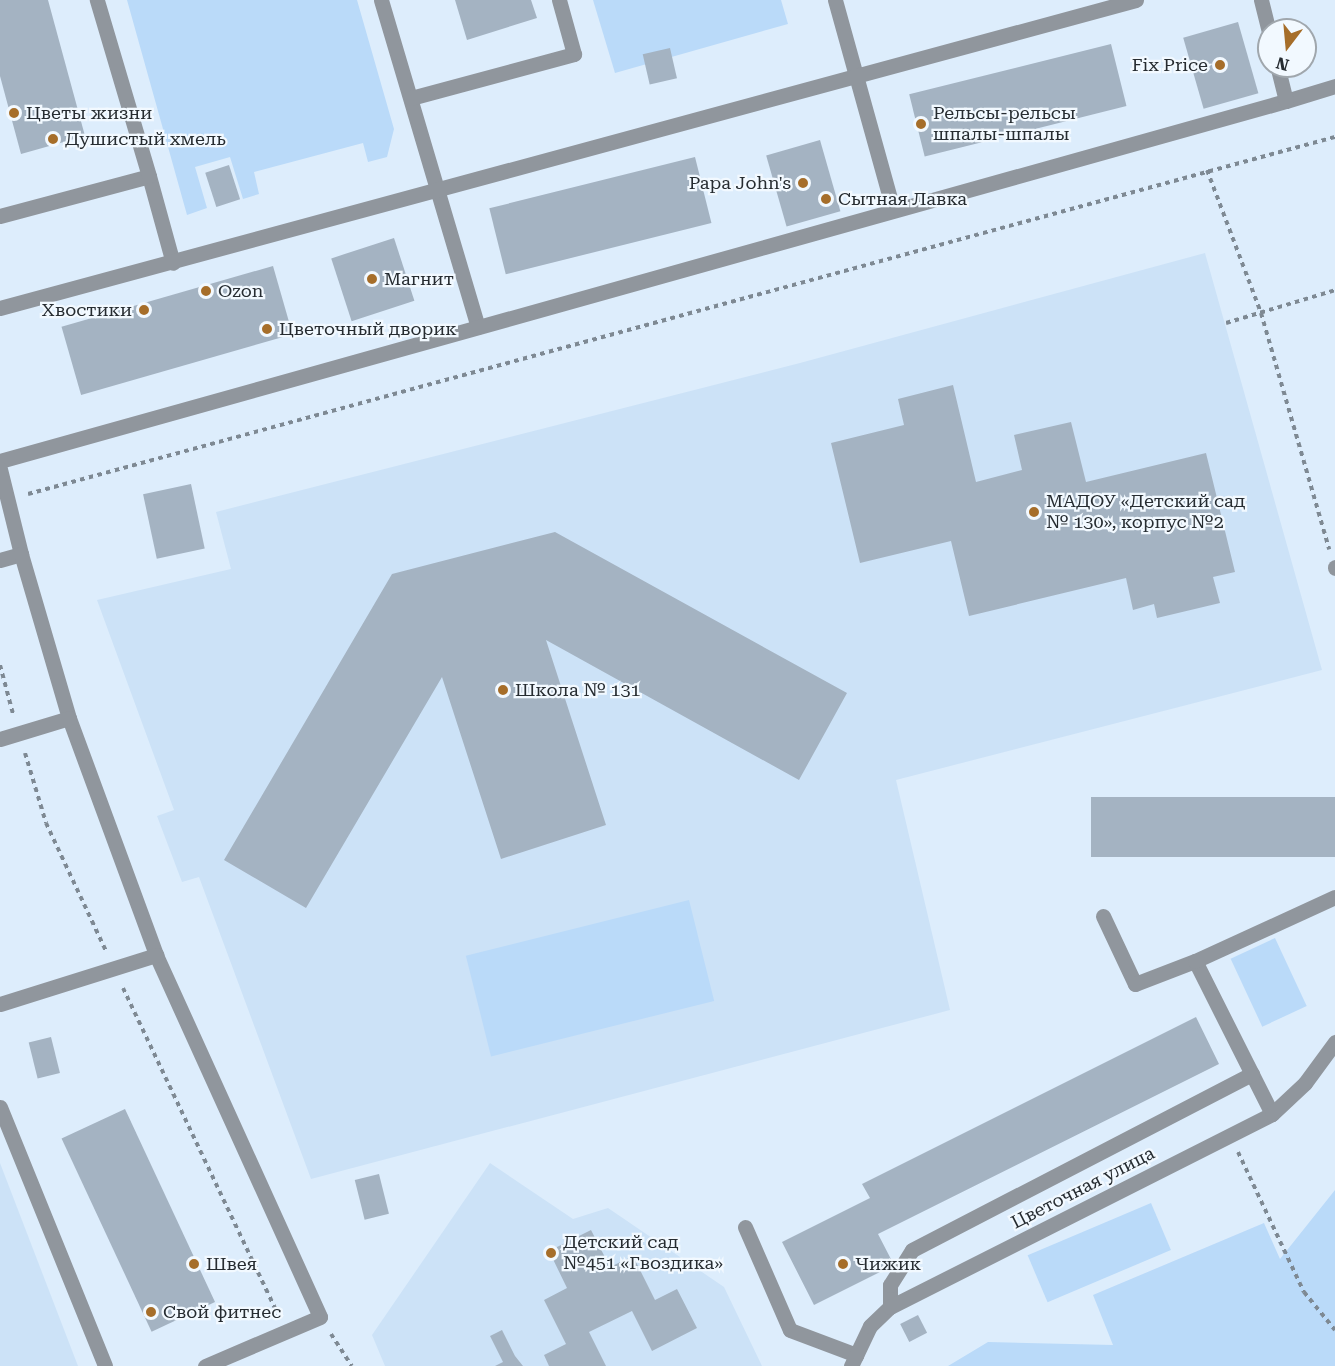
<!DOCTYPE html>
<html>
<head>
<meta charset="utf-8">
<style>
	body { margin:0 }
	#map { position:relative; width:1335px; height:1366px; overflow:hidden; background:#ddedfc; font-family:"Roboto Serif",serif }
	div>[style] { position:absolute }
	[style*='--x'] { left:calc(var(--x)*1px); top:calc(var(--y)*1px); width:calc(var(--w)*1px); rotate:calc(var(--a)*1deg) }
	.built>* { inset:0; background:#cce2f7 }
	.green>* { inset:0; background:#badaf9; transform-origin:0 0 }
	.building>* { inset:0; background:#a4b3c2; transform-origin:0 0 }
	.path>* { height:4px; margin-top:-2px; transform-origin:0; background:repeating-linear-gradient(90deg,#7e8993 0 4.5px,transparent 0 9px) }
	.service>* { height:15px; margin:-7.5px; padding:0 7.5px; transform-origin:7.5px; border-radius:7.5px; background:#90969d }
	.minor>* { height:15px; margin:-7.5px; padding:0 7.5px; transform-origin:7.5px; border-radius:7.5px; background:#90969d }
	.dots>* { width:16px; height:16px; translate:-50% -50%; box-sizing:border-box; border:3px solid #f2f9ff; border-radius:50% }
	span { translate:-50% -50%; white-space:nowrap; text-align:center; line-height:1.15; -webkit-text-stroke:4.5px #f2f9ff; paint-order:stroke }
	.poi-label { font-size:18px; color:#262c31 }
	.right { translate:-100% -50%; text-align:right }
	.left { translate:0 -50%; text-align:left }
	.street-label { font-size:18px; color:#262c31 }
	.north { position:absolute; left:1257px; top:18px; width:60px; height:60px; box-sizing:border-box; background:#f2f9ff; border:2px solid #a0a7ad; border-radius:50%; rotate:196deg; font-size:16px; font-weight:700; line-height:24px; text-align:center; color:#262c31 }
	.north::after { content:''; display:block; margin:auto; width:21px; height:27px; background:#a66e2a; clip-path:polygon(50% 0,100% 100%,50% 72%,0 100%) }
</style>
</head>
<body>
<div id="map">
	<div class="built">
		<div style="clip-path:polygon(1205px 253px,1322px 670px,896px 780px,950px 1010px,311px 1179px,199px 877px,182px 882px,157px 816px,174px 810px,97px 600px,231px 569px,216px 512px,800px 363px)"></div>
		<div style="clip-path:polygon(0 1163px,78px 1366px,0 1366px)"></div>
		<div style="clip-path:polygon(490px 1163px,573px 1219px,608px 1208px,724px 1287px,762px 1366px,385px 1366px,372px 1335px)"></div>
	</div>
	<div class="green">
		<div style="clip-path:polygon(127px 0,357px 0,394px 129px,387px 157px,368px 162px,363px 143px,254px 172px,259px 194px,243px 199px,230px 157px,195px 167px,207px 208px,187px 215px)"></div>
		<div style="clip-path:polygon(593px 0,781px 0,788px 24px,615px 73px)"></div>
		<div style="left:689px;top:900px;width:104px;height:230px;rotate:76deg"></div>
		<div style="left:1275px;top:938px;width:75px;height:49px;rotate:65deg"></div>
		<div style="clip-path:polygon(1335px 1190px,1335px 1366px,948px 1366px,988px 1342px,1113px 1345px,1093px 1295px,1264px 1223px,1280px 1259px)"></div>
		<div style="left:1151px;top:1203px;width:51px;height:134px;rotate:67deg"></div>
	</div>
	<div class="building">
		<div style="clip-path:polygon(0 0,48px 0,85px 136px,21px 154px,0 76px)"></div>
		<div style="clip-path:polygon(455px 0,531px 0,537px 18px,467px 40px)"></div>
		<div style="left:1238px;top:22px;width:74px;height:57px;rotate:74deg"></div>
		<div style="left:1111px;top:44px;width:64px;height:208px;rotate:76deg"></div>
		<div style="left:670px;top:48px;width:31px;height:28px;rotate:77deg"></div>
		<div style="left:820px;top:140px;width:74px;height:56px;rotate:74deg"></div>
		<div style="left:695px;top:157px;width:68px;height:212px;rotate:76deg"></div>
		<div style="left:229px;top:165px;width:36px;height:25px;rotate:72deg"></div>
		<div style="left:394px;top:238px;width:66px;height:66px;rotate:72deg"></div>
		<div style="left:273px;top:266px;width:71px;height:220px;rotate:74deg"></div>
		<div style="clip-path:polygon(953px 385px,976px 482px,1022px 470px,1014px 435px,1071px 422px,1086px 482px,1206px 453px,1235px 572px,1213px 577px,1220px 603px,1157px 618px,1154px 604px,1133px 610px,1126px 578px,969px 616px,951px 541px,860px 563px,831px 443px,904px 425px,898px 399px)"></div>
		<div style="left:191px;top:484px;width:66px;height:49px;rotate:78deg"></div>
		<div style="clip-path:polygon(555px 532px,847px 693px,799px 780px,546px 640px,606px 825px,501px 859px,442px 677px,306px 908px,224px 860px,392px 574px)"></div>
		<div style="left:1335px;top:797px;width:60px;height:244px;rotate:90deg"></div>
		<div style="clip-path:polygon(1196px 1017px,1219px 1064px,878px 1234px,894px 1265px,814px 1305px,782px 1242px,870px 1198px,862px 1184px)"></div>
		<div style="left:51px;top:1037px;width:37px;height:23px;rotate:76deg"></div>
		<div style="left:125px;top:1109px;width:213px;height:70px;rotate:65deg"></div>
		<div style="left:379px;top:1174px;width:41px;height:25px;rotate:76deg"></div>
		<div style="clip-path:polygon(591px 1230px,610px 1267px,633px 1256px,655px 1300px,677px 1289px,697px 1328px,652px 1351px,632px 1311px,589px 1332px,606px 1366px,549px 1366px,544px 1355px,566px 1344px,544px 1300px,567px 1288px,549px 1251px)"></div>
		<div style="left:918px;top:1315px;width:20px;height:20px;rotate:63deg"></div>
		<div style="clip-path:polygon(502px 1330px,515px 1356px,523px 1366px,495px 1366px,503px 1362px,490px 1336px)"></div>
	</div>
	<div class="path">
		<div style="--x:1207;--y:170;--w:153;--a:69.3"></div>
		<div style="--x:1261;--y:313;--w:246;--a:73.9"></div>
		<div style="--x:1226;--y:323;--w:114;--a:-16.8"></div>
		<div style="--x:28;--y:494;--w:1355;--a:-15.28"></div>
		<div style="--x:0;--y:665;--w:51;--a:75.1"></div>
		<div style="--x:25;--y:753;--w:73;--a:73.3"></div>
		<div style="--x:46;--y:823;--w:141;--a:64.9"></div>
		<div style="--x:123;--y:988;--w:361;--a:64.6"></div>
		<div style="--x:1238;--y:1152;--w:155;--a:64.8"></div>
		<div style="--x:1304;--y:1292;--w:49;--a:50.8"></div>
		<div style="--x:331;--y:1334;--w:38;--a:57"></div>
	</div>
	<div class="service">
		<div style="--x:381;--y:0;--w:341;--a:73.5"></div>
		<div style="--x:835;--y:0;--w:217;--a:74.5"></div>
		<div style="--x:1261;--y:0;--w:34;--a:76"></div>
		<div style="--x:411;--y:98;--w:169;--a:-15.1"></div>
		<div style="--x:574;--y:54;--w:56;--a:-105.5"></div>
		<div style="--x:1286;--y:101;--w:51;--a:-17"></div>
		<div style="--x:149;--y:176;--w:90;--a:74.6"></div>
		<div style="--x:0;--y:216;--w:154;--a:-15"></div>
		<div style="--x:149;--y:176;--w:184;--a:-106.5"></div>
		<div style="--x:0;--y:308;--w:1177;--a:-15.17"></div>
		<div style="--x:0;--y:461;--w:1335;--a:-15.64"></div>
		<div style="--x:1286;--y:101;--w:36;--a:-104"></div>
		<div style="--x:0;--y:469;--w:88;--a:76.1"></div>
		<div style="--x:0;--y:560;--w:22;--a:-16"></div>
		<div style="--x:21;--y:554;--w:171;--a:73.7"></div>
		<div style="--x:69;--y:718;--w:252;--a:69.8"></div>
		<div style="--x:156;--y:955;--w:397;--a:65.6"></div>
		<div style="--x:320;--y:1317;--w:125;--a:156.9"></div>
		<div style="--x:1335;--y:567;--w:1;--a:90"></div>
		<div style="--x:0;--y:739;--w:72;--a:-16.9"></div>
		<div style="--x:1103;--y:916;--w:75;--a:64.8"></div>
		<div style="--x:1135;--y:984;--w:64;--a:-21"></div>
		<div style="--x:0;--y:1004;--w:164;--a:-17.4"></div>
		<div style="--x:0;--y:1107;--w:279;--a:67.9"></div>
		<div style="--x:1272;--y:1114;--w:171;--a:-116.7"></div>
		<div style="--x:1195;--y:961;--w:154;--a:-24.6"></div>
		<div style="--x:745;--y:1227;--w:112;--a:66.4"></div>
		<div style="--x:790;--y:1330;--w:71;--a:20.7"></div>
		<div style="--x:890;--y:1307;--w:22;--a:-90"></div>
		<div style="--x:890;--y:1285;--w:41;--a:-57.8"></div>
		<div style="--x:912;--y:1250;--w:383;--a:-27.4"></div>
	</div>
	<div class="minor">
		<div style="--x:851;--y:1366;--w:44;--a:-64.6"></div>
		<div style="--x:870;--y:1326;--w:28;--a:-44"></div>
		<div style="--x:890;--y:1307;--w:428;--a:-26.8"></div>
		<div style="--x:1272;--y:1114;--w:45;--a:-43.2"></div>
		<div style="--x:1305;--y:1083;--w:51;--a:-53.8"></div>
	</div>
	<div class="dots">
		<div style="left:1220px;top:65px;background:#a66e2a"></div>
		<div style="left:14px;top:113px;background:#a66e2a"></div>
		<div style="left:921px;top:124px;background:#a66e2a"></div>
		<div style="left:53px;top:139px;background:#a66e2a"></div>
		<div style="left:803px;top:183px;background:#a66e2a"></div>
		<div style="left:826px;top:199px;background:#a66e2a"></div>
		<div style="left:372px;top:279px;background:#a66e2a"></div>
		<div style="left:206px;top:291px;background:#a66e2a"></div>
		<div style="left:144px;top:310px;background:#a66e2a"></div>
		<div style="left:267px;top:329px;background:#a66e2a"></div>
		<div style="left:1034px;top:512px;background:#a66e2a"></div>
		<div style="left:503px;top:690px;background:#a66e2a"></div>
		<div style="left:551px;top:1253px;background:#a66e2a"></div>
		<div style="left:194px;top:1264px;background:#a66e2a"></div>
		<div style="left:843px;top:1264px;background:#a66e2a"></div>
		<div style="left:151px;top:1312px;background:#a66e2a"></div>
	</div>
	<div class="poi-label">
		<span class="right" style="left:1208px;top:65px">Fix Price</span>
		<span class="left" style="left:26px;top:113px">Цветы жизни</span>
		<span class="left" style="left:933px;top:124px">Рельсы-рельсы<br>шпалы-шпалы</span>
		<span class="left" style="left:65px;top:139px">Душистый хмель</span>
		<span class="right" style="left:791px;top:183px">Papa John's</span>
		<span class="left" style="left:838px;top:199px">Сытная Лавка</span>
		<span class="left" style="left:384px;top:279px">Магнит</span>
		<span class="left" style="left:218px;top:291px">Ozon</span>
		<span class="right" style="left:132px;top:310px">Хвостики</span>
		<span class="left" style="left:279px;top:329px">Цветочный дворик</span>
		<span class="left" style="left:1046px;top:512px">МАДОУ «Детский сад<br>№ 130», корпус №2</span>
		<span class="left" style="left:515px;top:690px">Школа № 131</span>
		<span class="left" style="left:563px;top:1253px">Детский сад<br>№451 «Гвоздика»</span>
		<span class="left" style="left:206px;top:1264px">Швея</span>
		<span class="left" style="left:855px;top:1264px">Чижик</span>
		<span class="left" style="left:163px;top:1312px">Свой фитнес</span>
	</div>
	<div class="street-label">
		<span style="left:1083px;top:1188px;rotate:-27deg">Цветочная улица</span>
	</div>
	<div class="north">N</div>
</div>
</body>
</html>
